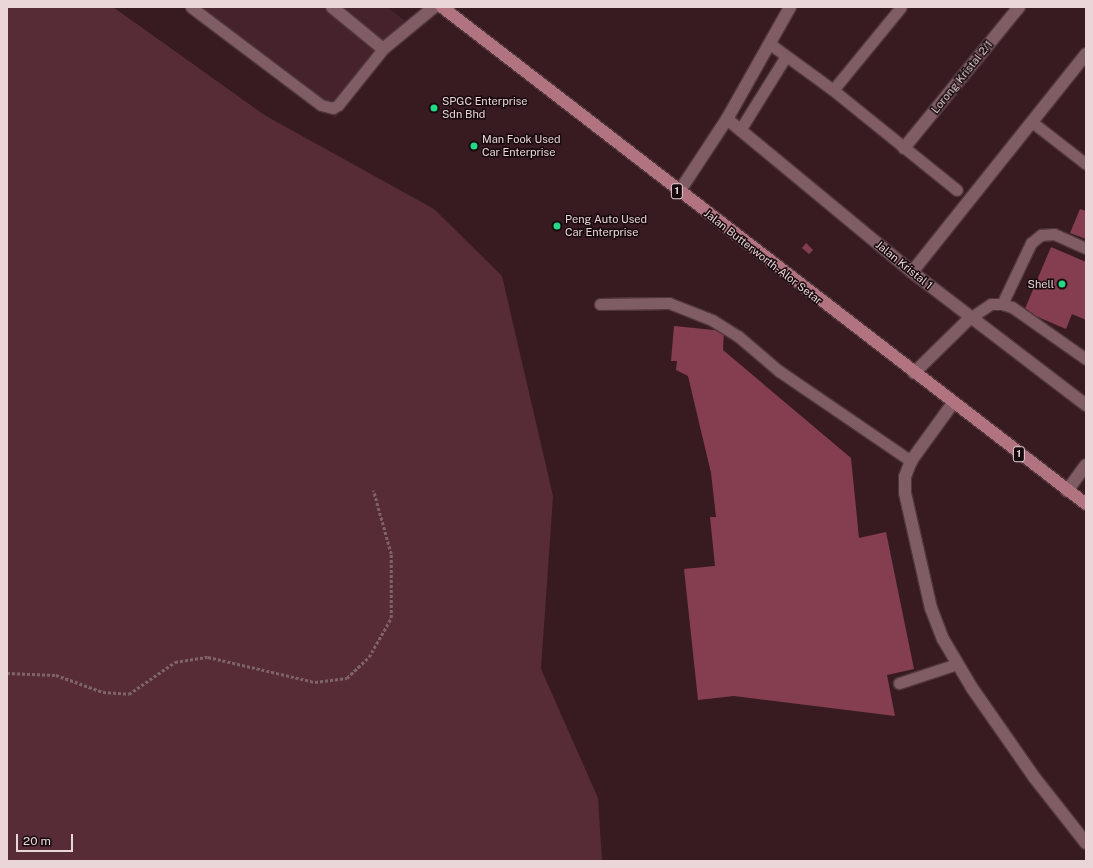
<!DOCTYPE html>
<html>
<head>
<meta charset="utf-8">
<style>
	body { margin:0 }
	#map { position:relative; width:1093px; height:868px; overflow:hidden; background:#381b21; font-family:"Public Sans",sans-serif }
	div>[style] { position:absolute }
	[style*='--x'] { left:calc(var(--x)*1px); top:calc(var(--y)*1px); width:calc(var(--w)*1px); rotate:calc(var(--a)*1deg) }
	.built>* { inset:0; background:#46232c }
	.green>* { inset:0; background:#572c36 }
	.building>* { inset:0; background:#853e4f }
	.path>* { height:2.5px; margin-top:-1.25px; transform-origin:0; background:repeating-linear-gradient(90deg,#7e6469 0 3px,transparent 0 5px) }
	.roads { filter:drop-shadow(1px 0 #4f373c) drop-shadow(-1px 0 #4f373c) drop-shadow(0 1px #4f373c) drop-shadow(0 -1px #4f373c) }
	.lane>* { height:11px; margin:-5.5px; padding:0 5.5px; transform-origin:5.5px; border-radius:5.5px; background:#805d64 }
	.street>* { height:12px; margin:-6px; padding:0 6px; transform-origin:6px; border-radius:6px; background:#805d64 }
	.secondary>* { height:12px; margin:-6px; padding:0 6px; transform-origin:6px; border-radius:6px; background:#805d64 }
	.primary>* { height:12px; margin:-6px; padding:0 6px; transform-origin:6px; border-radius:6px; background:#b27380 }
	.dots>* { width:11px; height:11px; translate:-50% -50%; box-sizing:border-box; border:2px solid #170a0d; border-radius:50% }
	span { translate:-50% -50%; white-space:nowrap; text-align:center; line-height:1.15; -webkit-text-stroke:3px #170a0d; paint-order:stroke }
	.shield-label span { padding:1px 3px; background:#170a0d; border:1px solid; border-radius:3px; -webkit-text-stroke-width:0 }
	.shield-label { font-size:10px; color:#ead5d8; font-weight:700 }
	.street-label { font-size:11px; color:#ead5d8 }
	.poi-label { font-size:11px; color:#ead5d8 }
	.left { translate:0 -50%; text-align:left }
	.right { translate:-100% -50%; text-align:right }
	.frame { position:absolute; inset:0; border:8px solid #ead5d8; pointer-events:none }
	.scale { position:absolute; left:16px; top:834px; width:57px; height:18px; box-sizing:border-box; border:2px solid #ead5d8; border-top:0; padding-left:5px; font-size:12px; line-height:14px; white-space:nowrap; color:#ead5d8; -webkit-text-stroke:3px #170a0d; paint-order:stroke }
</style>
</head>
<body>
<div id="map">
	<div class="built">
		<div style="clip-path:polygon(182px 7px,387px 7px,409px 24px,335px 118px)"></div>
	</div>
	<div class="green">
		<div style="clip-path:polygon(7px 7px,113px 7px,266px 116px,434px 209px,502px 276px,553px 496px,541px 669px,598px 798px,602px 861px,7px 861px)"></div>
	</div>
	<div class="building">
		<div style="clip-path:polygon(1080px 209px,1086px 211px,1086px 239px,1070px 233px)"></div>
		<div style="clip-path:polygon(806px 243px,813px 250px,809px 254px,802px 248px)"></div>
		<div style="clip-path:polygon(1051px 247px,1086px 262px,1086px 320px,1072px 314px,1066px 329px,1024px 311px)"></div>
		<div style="clip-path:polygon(674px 326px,724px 331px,723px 350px,851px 458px,859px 538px,886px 532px,914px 669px,887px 675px,895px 716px,734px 696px,698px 700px,684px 569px,715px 566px,710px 517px,716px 517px,711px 473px,688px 376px,676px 370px,677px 361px,671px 361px)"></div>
	</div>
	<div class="path">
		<div style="--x:7;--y:673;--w:49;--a:2.3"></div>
		<div style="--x:56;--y:675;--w:50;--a:19.9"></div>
		<div style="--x:103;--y:692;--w:26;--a:4"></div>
		<div style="--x:129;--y:694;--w:56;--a:-34.8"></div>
		<div style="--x:175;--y:662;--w:33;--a:-9"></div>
		<div style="--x:208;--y:657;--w:110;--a:13.2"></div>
		<div style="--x:315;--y:682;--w:32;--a:-7"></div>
		<div style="--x:347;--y:678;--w:30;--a:-44"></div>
		<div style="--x:369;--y:657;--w:45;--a:-60.6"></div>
		<div style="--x:391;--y:618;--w:64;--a:-90"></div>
		<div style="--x:391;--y:554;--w:66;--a:-105.7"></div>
	</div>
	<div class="roads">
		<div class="lane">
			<div style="--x:191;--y:7;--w:163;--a:37"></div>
			<div style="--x:321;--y:105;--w:12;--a:14"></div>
			<div style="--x:333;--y:108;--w:6;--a:-31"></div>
			<div style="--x:338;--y:105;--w:72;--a:-51.2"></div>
			<div style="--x:770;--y:44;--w:78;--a:36.1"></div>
			<div style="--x:833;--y:90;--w:159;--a:38.9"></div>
			<div style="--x:833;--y:90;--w:107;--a:-50.7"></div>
			<div style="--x:1032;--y:122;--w:68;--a:37.9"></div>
			<div style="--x:740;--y:130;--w:87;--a:-58.1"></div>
			<div style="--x:600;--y:304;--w:69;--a:-0.8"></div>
			<div style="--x:669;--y:303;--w:46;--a:21.6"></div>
			<div style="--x:712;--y:320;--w:31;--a:32"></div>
			<div style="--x:738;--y:336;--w:54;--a:40.5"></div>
			<div style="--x:779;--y:371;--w:160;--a:34.3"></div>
			<div style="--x:1002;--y:304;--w:68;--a:-64.6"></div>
			<div style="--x:1031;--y:243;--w:13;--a:-39"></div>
			<div style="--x:1041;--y:235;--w:13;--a:-4"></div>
			<div style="--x:1054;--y:234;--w:35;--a:24"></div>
			<div style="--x:970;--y:318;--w:25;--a:-34"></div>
			<div style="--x:991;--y:304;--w:11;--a:0"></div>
			<div style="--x:1002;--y:304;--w:10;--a:17"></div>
			<div style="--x:1012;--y:307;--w:90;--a:35.1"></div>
			<div style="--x:899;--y:683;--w:61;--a:-18.1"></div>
		</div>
		<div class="street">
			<div style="--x:332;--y:7;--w:66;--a:39.5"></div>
			<div style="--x:383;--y:49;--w:66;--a:-39.5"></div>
			<div style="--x:727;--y:119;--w:240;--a:39.6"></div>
			<div style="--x:912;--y:272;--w:219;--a:37.4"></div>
			<div style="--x:904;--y:148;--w:182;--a:-50.8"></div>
			<div style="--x:679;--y:192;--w:87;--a:-56.7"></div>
			<div style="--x:727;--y:119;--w:129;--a:-60.6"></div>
			<div style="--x:912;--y:272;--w:279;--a:-51.4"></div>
			<div style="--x:914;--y:373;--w:78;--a:-44.5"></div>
			<div style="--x:1067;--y:491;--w:32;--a:-54"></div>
		</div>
		<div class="secondary">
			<div style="--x:953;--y:403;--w:72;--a:125.9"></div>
			<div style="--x:911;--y:461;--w:17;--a:111"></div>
			<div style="--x:905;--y:477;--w:16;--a:90"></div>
			<div style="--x:905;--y:493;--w:118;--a:77.3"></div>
			<div style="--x:931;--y:608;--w:33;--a:69"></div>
			<div style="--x:943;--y:639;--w:57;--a:59.4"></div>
			<div style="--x:972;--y:688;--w:108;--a:55.1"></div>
			<div style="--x:1034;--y:777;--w:84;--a:51.8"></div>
		</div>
		<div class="primary">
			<div style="--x:442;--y:7;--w:813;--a:37.66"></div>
		</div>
	</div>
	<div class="dots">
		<div style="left:434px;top:108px;background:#25d886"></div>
		<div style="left:474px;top:146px;background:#25d886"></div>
		<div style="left:557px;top:226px;background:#25d886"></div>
		<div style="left:1062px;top:284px;background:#25d886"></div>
	</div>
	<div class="shield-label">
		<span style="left:677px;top:191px">1</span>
		<span style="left:1019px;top:454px">1</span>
	</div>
	<div class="street-label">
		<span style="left:962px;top:77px;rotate:-51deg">Lorong Kristal 2/1</span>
		<span style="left:763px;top:257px;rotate:38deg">Jalan Butterworth-Alor Setar</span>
		<span style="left:904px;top:265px;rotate:39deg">Jalan Kristal 1</span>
	</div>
	<div class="poi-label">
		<span class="left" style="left:442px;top:108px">SPGC Enterprise<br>Sdn Bhd</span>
		<span class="left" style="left:482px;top:146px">Man Fook Used<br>Car Enterprise</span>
		<span class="left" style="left:565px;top:226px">Peng Auto Used<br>Car Enterprise</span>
		<span class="right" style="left:1054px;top:284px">Shell</span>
	</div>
	<div class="frame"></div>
	<div class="scale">20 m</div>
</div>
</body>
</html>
